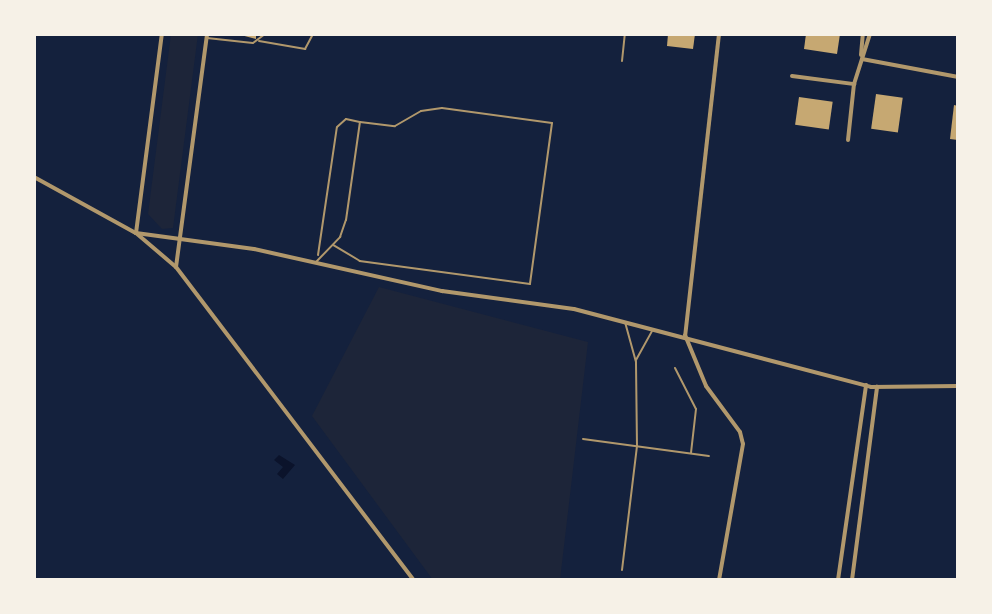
<!DOCTYPE html>
<html>
<head>
<meta charset="utf-8">
<style>
	body { margin:0 }
	#map { position:relative; width:992px; height:614px; overflow:hidden; background:#14213d; font-family:"Asap Condensed",sans-serif }
	div>[style] { position:absolute }
	[style*='--x'] { left:calc(var(--x)*1px); top:calc(var(--y)*1px); width:calc(var(--w)*1px); rotate:calc(var(--a)*1deg) }
	.green>* { inset:0; background:#1d2539 }
	.water>* { inset:0; background:#0b132b }
	.building>* { inset:0; background:#c6a872; transform-origin:0 0 }
	.service>* { height:2px; margin:-1px; padding:0 1px; transform-origin:1px; border-radius:1px; background:#b1986c }
	.minor>* { height:4px; margin:-2px; padding:0 2px; transform-origin:2px; border-radius:2px; background:#b1986c }
	span { translate:-50% -50%; white-space:nowrap; text-align:center; line-height:1.15; -webkit-text-stroke:6px #f6f1e7; paint-order:stroke }
	.frame { position:absolute; inset:0; border:36px solid #f6f1e7; pointer-events:none }
</style>
</head>
<body>
<div id="map">
	<div class="green">
		<div style="clip-path:polygon(171px 34px,198px 34px,173px 228px,162px 229px,148px 214px)"></div>
		<div style="clip-path:polygon(379px 287px,588px 342px,560px 580px,433px 580px,312px 416px)"></div>
	</div>
	<div class="water">
		<div style="clip-path:polygon(279px 455px,295px 465px,283px 479px,277px 474px,283px 467px,274px 460px)"></div>
	</div>
	<div class="building">
		<div style="clip-path:polygon(237px 34px,256px 34px,256px 39px)"></div>
		<div style="clip-path:polygon(668px 34px,695px 34px,693px 49px,667px 46px)"></div>
		<div style="clip-path:polygon(806px 34px,840px 34px,837px 54px,804px 49px)"></div>
		<div style="left:876px;top:94px;width:27px;height:35px;rotate:8deg"></div>
		<div style="left:799px;top:97px;width:34px;height:28px;rotate:8deg"></div>
		<div style="clip-path:polygon(954px 105px,958px 106px,958px 140px,950px 139px)"></div>
	</div>
	<div class="service">
		<div style="--x:207;--y:38;--w:46;--a:6.2"></div>
		<div style="--x:253;--y:43;--w:15;--a:-37"></div>
		<div style="--x:259;--y:41;--w:47;--a:9.9"></div>
		<div style="--x:305;--y:49;--w:17;--a:-62"></div>
		<div style="--x:622;--y:61;--w:27;--a:-84"></div>
		<div style="--x:318;--y:255;--w:129;--a:-81.6"></div>
		<div style="--x:337;--y:127;--w:12;--a:-42"></div>
		<div style="--x:346;--y:119;--w:14;--a:12"></div>
		<div style="--x:316;--y:262;--w:35;--a:-46"></div>
		<div style="--x:340;--y:237;--w:18;--a:-71"></div>
		<div style="--x:346;--y:220;--w:99;--a:-81.9"></div>
		<div style="--x:360;--y:122;--w:35;--a:7"></div>
		<div style="--x:395;--y:126;--w:30;--a:-30"></div>
		<div style="--x:421;--y:111;--w:21;--a:-8"></div>
		<div style="--x:442;--y:108;--w:111;--a:7.8"></div>
		<div style="--x:552;--y:123;--w:162;--a:97.8"></div>
		<div style="--x:530;--y:284;--w:172;--a:-172.3"></div>
		<div style="--x:360;--y:261;--w:31;--a:-149"></div>
		<div style="--x:636;--y:360;--w:33;--a:-61"></div>
		<div style="--x:675;--y:368;--w:46;--a:62.9"></div>
		<div style="--x:696;--y:409;--w:44;--a:96.5"></div>
		<div style="--x:583;--y:439;--w:127;--a:7.7"></div>
		<div style="--x:622;--y:570;--w:125;--a:-83.1"></div>
		<div style="--x:637;--y:446;--w:84;--a:-90.7"></div>
		<div style="--x:636;--y:362;--w:41;--a:-105.4"></div>
		<div style="--x:310;--y:579;--w:1;--a:45"></div>
	</div>
	<div class="minor">
		<div style="--x:719;--y:34;--w:303;--a:96.4"></div>
		<div style="--x:685;--y:335;--w:55;--a:67.6"></div>
		<div style="--x:706;--y:386;--w:57;--a:53.5"></div>
		<div style="--x:740;--y:432;--w:12;--a:76"></div>
		<div style="--x:743;--y:444;--w:138;--a:100"></div>
		<div style="--x:861;--y:55;--w:21;--a:-85"></div>
		<div style="--x:862;--y:59;--w:98;--a:10.6"></div>
		<div style="--x:792;--y:76;--w:63;--a:7.4"></div>
		<div style="--x:848;--y:140;--w:56;--a:-83.9"></div>
		<div style="--x:854;--y:84;--w:52;--a:-72.3"></div>
		<div style="--x:34;--y:177;--w:116;--a:28.8"></div>
		<div style="--x:136;--y:233;--w:52;--a:40.4"></div>
		<div style="--x:176;--y:267;--w:393;--a:52.8"></div>
		<div style="--x:136;--y:233;--w:119;--a:7.7"></div>
		<div style="--x:254;--y:249;--w:193;--a:12.6"></div>
		<div style="--x:442;--y:291;--w:133;--a:7.8"></div>
		<div style="--x:574;--y:309;--w:307;--a:14.7"></div>
		<div style="--x:871;--y:387;--w:87;--a:-0.7"></div>
		<div style="--x:136;--y:233;--w:201;--a:-82.6"></div>
		<div style="--x:176;--y:267;--w:235;--a:-82.4"></div>
		<div style="--x:838;--y:580;--w:197;--a:-81.8"></div>
		<div style="--x:852;--y:580;--w:195;--a:-82.6"></div>
	</div>
	<div class="frame"></div>
</div>
</body>
</html>
